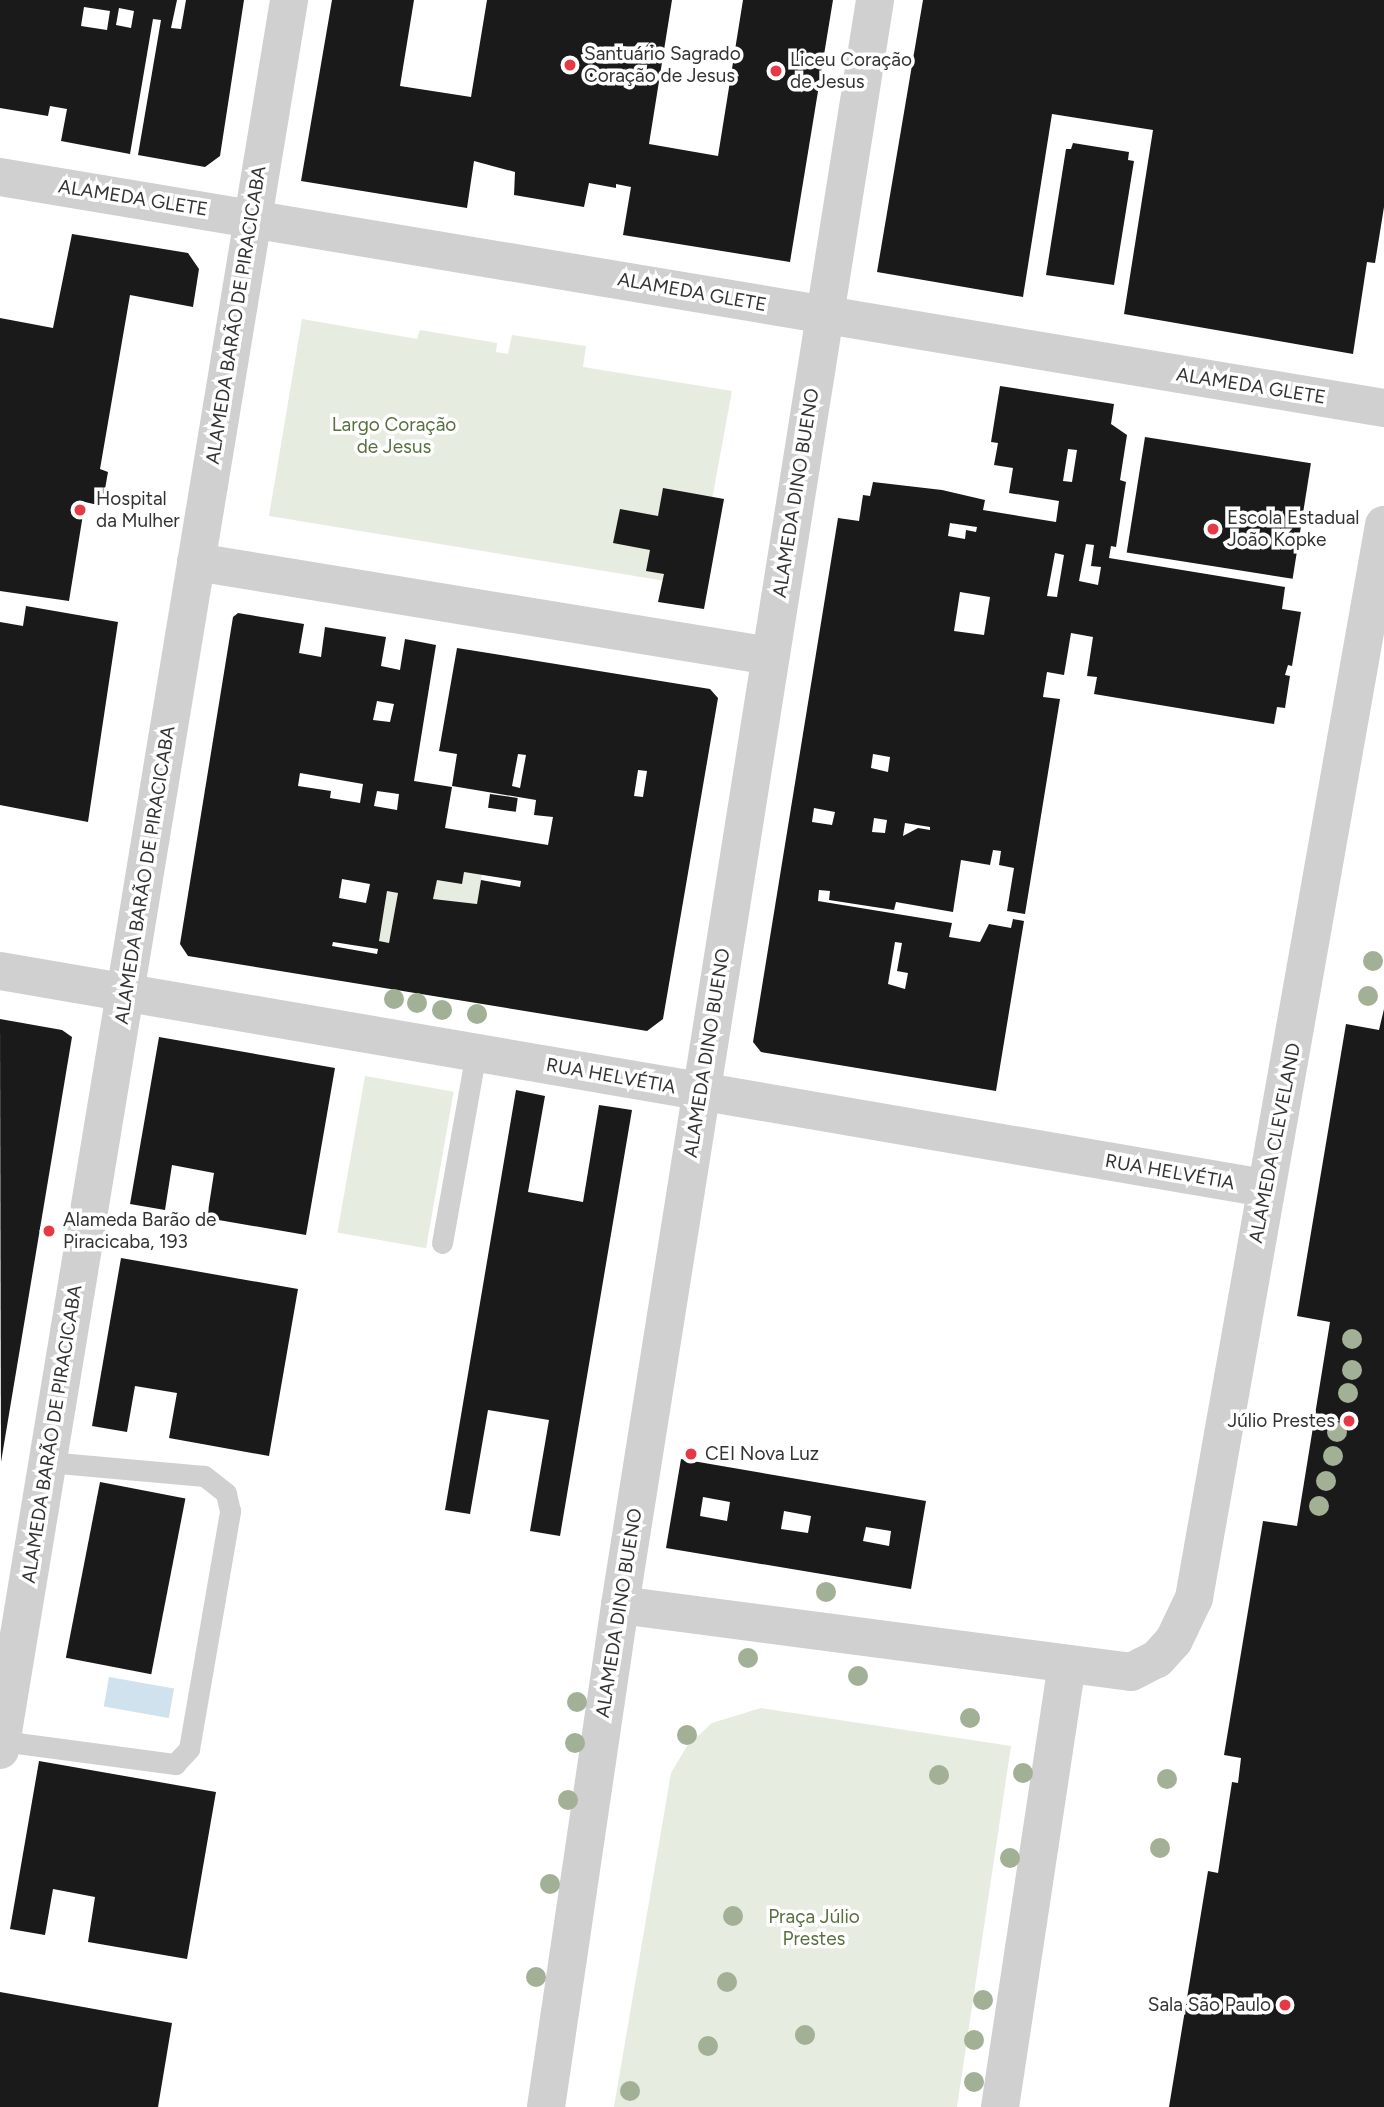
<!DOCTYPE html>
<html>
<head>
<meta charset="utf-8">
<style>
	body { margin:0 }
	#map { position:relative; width:1384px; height:2107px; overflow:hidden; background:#fff; font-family:Figtree,sans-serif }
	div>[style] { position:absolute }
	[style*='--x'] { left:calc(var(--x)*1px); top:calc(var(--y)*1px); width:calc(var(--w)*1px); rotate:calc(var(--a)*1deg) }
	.green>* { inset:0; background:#e6ecdf; transform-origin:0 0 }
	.water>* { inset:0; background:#cfe2ee; transform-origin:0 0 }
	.building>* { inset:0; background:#1a1a1a; transform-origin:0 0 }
	.service>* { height:21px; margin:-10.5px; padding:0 10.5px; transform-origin:10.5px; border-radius:10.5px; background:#d0d0d0 }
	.minor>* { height:38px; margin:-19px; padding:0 19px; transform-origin:19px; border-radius:19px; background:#d0d0d0 }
	.trees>* { width:20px; height:20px; margin:-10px; border-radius:50%; background:#a2b095 }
	.dots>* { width:19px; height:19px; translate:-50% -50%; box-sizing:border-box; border:4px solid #fff; border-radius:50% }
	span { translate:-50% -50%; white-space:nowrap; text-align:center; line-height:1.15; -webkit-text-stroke:7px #fff; paint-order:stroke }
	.poi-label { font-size:19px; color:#333 }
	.left { translate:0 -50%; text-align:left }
	.right { translate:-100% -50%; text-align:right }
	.street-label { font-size:19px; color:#333 }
	.park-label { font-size:19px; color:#56703f }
</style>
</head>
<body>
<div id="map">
	<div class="green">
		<div style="clip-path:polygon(302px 319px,417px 339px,420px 330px,497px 343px,496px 352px,508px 354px,512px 335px,586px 346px,583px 367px,732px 391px,696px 586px,269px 516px)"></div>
		<div style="clip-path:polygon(464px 872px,482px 874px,477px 904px,433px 899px,437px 880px)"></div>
		<div style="left:387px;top:891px;width:11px;height:51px;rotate:10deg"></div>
		<div style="left:365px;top:1076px;width:90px;height:159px;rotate:10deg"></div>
		<div style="clip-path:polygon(761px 1708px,1011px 1746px,957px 2107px,614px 2107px,671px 1773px,687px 1746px,712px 1723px)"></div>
	</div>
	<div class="water">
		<div style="left:109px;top:1677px;width:66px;height:30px;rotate:10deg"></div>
	</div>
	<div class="building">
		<div style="clip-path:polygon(evenodd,0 0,177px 0,171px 28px,181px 29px,186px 0,244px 0,220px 156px,205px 167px,138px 155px,161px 20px,153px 19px,130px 154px,61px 141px,67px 109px,50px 106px,48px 116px,0 108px,0 0,84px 7px,110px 11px,107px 30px,81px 26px,84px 7px,0 0,119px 8px,134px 11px,131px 28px,116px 25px,119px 8px)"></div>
		<div style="clip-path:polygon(332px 0,414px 0,400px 86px,471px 97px,487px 0,672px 0,649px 144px,718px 156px,743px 0,833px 0,790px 262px,623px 235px,631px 187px,616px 184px,616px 188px,589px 183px,584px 207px,514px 195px,515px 172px,474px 161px,467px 208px,301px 181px)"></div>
		<div style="clip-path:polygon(923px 0,1384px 0,1384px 207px,1375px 263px,1367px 262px,1353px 354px,1124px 314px,1153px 130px,1052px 114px,1023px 297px,877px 272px)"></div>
		<div style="clip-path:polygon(1073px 143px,1129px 152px,1128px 160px,1134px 161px,1114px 285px,1046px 275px,1066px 149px,1071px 149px)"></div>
		<div style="clip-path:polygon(72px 234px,188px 253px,199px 269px,193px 307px,130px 295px,100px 469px,108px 472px,102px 506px,85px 502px,69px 601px,0 591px,0 318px,53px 328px)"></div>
		<div style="clip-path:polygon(evenodd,1000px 386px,1114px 404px,1111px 424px,1127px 435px,1120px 480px,1126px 482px,1116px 547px,1111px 546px,1109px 558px,1285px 587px,1282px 609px,1301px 612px,1292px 666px,1288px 665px,1285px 675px,1290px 676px,1285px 708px,1277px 707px,1274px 724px,1094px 694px,1097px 677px,1087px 676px,1093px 637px,1071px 633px,1064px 675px,1047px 672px,1043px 697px,1060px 699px,1025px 914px,1007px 911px,1014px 868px,999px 865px,1001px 851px,993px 850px,990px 865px,961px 860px,953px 912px,896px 902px,894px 910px,829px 900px,830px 891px,819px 890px,818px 901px,952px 923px,949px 937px,980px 942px,989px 924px,1011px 928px,1013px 919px,1024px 921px,996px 1091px,761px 1052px,753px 1042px,838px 518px,859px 521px,863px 495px,870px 496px,873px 482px,942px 490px,985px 500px,983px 510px,1056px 522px,1059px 501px,1009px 493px,1013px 468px,994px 465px,998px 443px,991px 442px,1000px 386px,1068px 449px,1077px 450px,1072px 482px,1063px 481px,1068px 449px,1000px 386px,950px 523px,977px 527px,976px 532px,966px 530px,965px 539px,948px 536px,950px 523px,1000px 386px,1086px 544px,1094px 545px,1091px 566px,1101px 567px,1098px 585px,1079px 581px,1086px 544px,1000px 386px,1055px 553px,1064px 555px,1057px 597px,1047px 596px,1055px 553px,1000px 386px,960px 592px,990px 597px,984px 635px,954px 631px,960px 592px,1000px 386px,873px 754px,890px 757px,888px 772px,871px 768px,873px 754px,1000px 386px,814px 808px,835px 812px,832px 825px,812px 822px,814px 808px,1000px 386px,874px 818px,887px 820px,885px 833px,872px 832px,874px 818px,1000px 386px,905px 823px,930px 827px,930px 830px,918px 828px,903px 836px,905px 823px,1000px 386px,895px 942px,902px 943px,897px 971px,908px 973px,905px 989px,888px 984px,895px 942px)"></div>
		<div style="left:1145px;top:437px;width:168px;height:117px;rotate:9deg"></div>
		<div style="clip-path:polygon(663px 488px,724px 499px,704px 609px,658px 602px,664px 574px,646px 571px,650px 550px,613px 543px,620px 509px,658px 516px)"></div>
		<div style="clip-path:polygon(26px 606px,118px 622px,88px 822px,0 805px,0 622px,23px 626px)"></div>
		<div style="clip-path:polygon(evenodd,238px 613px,304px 624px,299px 653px,321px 657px,325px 627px,386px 637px,381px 666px,400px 670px,405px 639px,436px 645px,414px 781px,452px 787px,445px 828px,548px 845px,553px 817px,534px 815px,536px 800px,452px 786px,457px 754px,439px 751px,457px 648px,710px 689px,718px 698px,663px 1019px,647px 1031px,188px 956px,180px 944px,233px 617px,238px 613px,377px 701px,394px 704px,390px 722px,373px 720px,377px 701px,238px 613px,518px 754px,526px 755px,520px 788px,512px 786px,518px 754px,238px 613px,638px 770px,647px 771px,643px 797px,634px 796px,638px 770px,238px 613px,300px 773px,363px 784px,360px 803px,330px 798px,331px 791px,298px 786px,300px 773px,238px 613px,377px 791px,399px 794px,397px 810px,374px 806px,377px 791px,238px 613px,464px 872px,521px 881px,520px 887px,481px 880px,477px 904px,433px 899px,437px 880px,462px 884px,464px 872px,238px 613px,342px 879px,370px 884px,366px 903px,339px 898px,342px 879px,238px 613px,387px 891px,398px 893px,389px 943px,379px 941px,387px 891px,238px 613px,333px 942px,378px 949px,377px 954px,332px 946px,333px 942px)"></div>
		<div style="left:490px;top:794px;width:28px;height:14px;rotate:8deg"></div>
		<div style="clip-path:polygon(1384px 1009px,1384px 2107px,1169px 2107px,1208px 1871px,1218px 1873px,1232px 1782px,1238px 1783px,1241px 1758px,1224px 1755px,1263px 1521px,1297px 1526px,1330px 1322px,1297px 1316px,1346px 1024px,1379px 1030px)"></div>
		<div style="clip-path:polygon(0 1019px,62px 1030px,72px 1037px,1px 1462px)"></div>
		<div style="clip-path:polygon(159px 1037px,335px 1068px,306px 1235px,207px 1218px,214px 1173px,172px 1165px,165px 1210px,130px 1204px)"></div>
		<div style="clip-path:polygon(516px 1090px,545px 1096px,528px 1192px,583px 1202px,599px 1105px,632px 1110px,560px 1536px,530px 1531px,549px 1420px,488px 1410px,470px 1514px,445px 1510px)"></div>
		<div style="clip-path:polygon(121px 1258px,298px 1289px,269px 1456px,169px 1438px,177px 1393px,135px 1386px,127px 1432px,92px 1426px)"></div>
		<div style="clip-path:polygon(evenodd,681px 1459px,926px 1501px,911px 1589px,666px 1548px,681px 1459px,703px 1497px,730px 1502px,727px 1521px,700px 1516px,703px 1497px,681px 1459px,784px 1511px,811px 1516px,808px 1533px,781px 1529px,784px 1511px,681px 1459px,866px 1527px,891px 1531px,889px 1546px,863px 1541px,866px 1527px)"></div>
		<div style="left:100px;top:1482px;width:87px;height:179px;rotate:11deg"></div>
		<div style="clip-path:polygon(39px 1761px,216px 1792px,187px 1959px,88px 1942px,95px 1897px,53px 1889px,45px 1935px,10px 1929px)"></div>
		<div style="clip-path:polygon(0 1992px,172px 2023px,158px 2107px,0 2107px)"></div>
	</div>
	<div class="service">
		<div style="--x:442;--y:1243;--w:193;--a:-79.9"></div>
		<div style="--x:2;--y:1741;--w:175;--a:7.6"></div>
		<div style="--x:175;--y:1764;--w:21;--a:-47"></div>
		<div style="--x:189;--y:1749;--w:242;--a:-80.2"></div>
		<div style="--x:230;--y:1511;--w:18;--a:-103"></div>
		<div style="--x:226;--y:1493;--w:28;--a:-142"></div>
		<div style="--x:204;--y:1476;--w:157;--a:-174.9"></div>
	</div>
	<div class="minor">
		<div style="--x:0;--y:177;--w:1403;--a:9.48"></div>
		<div style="--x:196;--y:562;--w:582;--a:9.3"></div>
		<div style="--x:0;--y:971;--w:1282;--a:9.74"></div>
		<div style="--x:620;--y:1605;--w:515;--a:7.47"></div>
		<div style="--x:1131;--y:1672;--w:29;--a:-27"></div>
		<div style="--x:1157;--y:1659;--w:25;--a:-48"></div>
		<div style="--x:1174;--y:1640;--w:47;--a:-64.5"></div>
		<div style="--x:1194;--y:1598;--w:1090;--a:-79.96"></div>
		<div style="--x:0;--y:1750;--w:1774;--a:-80.62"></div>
		<div style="--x:546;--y:2107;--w:507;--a:-81.61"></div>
		<div style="--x:620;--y:1605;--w:1625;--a:-80.97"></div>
		<div style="--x:1000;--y:2107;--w:447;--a:-81.4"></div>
	</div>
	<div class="trees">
		<div style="left:1373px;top:961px"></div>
		<div style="left:1368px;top:996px"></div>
		<div style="left:394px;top:999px"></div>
		<div style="left:417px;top:1003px"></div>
		<div style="left:442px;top:1010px"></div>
		<div style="left:477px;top:1014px"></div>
		<div style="left:1352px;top:1339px"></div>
		<div style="left:1352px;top:1370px"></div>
		<div style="left:1348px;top:1393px"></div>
		<div style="left:1337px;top:1432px"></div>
		<div style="left:1333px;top:1456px"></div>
		<div style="left:1326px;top:1481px"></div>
		<div style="left:1319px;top:1506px"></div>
		<div style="left:826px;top:1592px"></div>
		<div style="left:748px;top:1658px"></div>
		<div style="left:858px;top:1676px"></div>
		<div style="left:577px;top:1702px"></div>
		<div style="left:970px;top:1718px"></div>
		<div style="left:687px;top:1735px"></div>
		<div style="left:575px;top:1743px"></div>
		<div style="left:1023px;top:1773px"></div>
		<div style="left:939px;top:1775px"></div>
		<div style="left:1167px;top:1779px"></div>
		<div style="left:568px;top:1800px"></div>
		<div style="left:1160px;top:1848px"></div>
		<div style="left:1010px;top:1858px"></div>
		<div style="left:550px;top:1884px"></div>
		<div style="left:733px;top:1916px"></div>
		<div style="left:536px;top:1977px"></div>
		<div style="left:727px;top:1982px"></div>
		<div style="left:983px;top:2000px"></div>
		<div style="left:805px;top:2035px"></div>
		<div style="left:974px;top:2040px"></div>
		<div style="left:708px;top:2046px"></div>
		<div style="left:974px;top:2082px"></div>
		<div style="left:630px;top:2091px"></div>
	</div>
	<div class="dots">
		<div style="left:570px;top:65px;background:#e63946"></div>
		<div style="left:776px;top:71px;background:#e63946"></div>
		<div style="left:80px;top:510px;background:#e63946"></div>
		<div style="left:1213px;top:529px;background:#e63946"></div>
		<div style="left:49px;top:1231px;background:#e63946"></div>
		<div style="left:1349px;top:1421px;background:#e63946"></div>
		<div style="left:691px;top:1454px;background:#e63946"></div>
		<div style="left:1285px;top:2005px;background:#e63946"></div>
	</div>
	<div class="poi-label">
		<span class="left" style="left:584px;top:65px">Santuário Sagrado<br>Coração de Jesus</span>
		<span class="left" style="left:790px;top:71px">Liceu Coração<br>de Jesus</span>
		<span class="left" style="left:96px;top:510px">Hospital<br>da Mulher</span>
		<span class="left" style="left:1227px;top:529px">Escola Estadual<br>João Kopke</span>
		<span class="left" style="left:63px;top:1231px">Alameda Barão de<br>Piracicaba, 193</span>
		<span class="right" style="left:1335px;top:1421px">Júlio Prestes</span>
		<span class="left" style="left:705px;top:1454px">CEI Nova Luz</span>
		<span class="right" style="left:1271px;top:2005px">Sala São Paulo</span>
	</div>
	<div class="street-label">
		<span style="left:133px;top:198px;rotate:9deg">ALAMEDA GLETE</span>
		<span style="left:692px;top:292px;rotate:10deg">ALAMEDA GLETE</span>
		<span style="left:236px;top:315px;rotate:-81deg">ALAMEDA BARÃO DE PIRACICABA</span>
		<span style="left:1251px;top:386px;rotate:9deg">ALAMEDA GLETE</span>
		<span style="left:796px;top:493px;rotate:-81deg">ALAMEDA DINO BUENO</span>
		<span style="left:145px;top:875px;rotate:-81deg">ALAMEDA BARÃO DE PIRACICABA</span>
		<span style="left:707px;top:1053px;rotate:-81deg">ALAMEDA DINO BUENO</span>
		<span style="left:611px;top:1076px;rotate:10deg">RUA HELVÉTIA</span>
		<span style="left:1275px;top:1143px;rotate:-79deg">ALAMEDA CLEVELAND</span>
		<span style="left:1170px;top:1172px;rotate:10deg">RUA HELVÉTIA</span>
		<span style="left:52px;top:1434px;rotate:-81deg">ALAMEDA BARÃO DE PIRACICABA</span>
		<span style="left:619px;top:1613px;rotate:-81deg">ALAMEDA DINO BUENO</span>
	</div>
	<div class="park-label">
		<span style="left:394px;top:436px">Largo Coração<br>de Jesus</span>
		<span style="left:814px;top:1928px">Praça Júlio<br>Prestes</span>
	</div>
</div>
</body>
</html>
